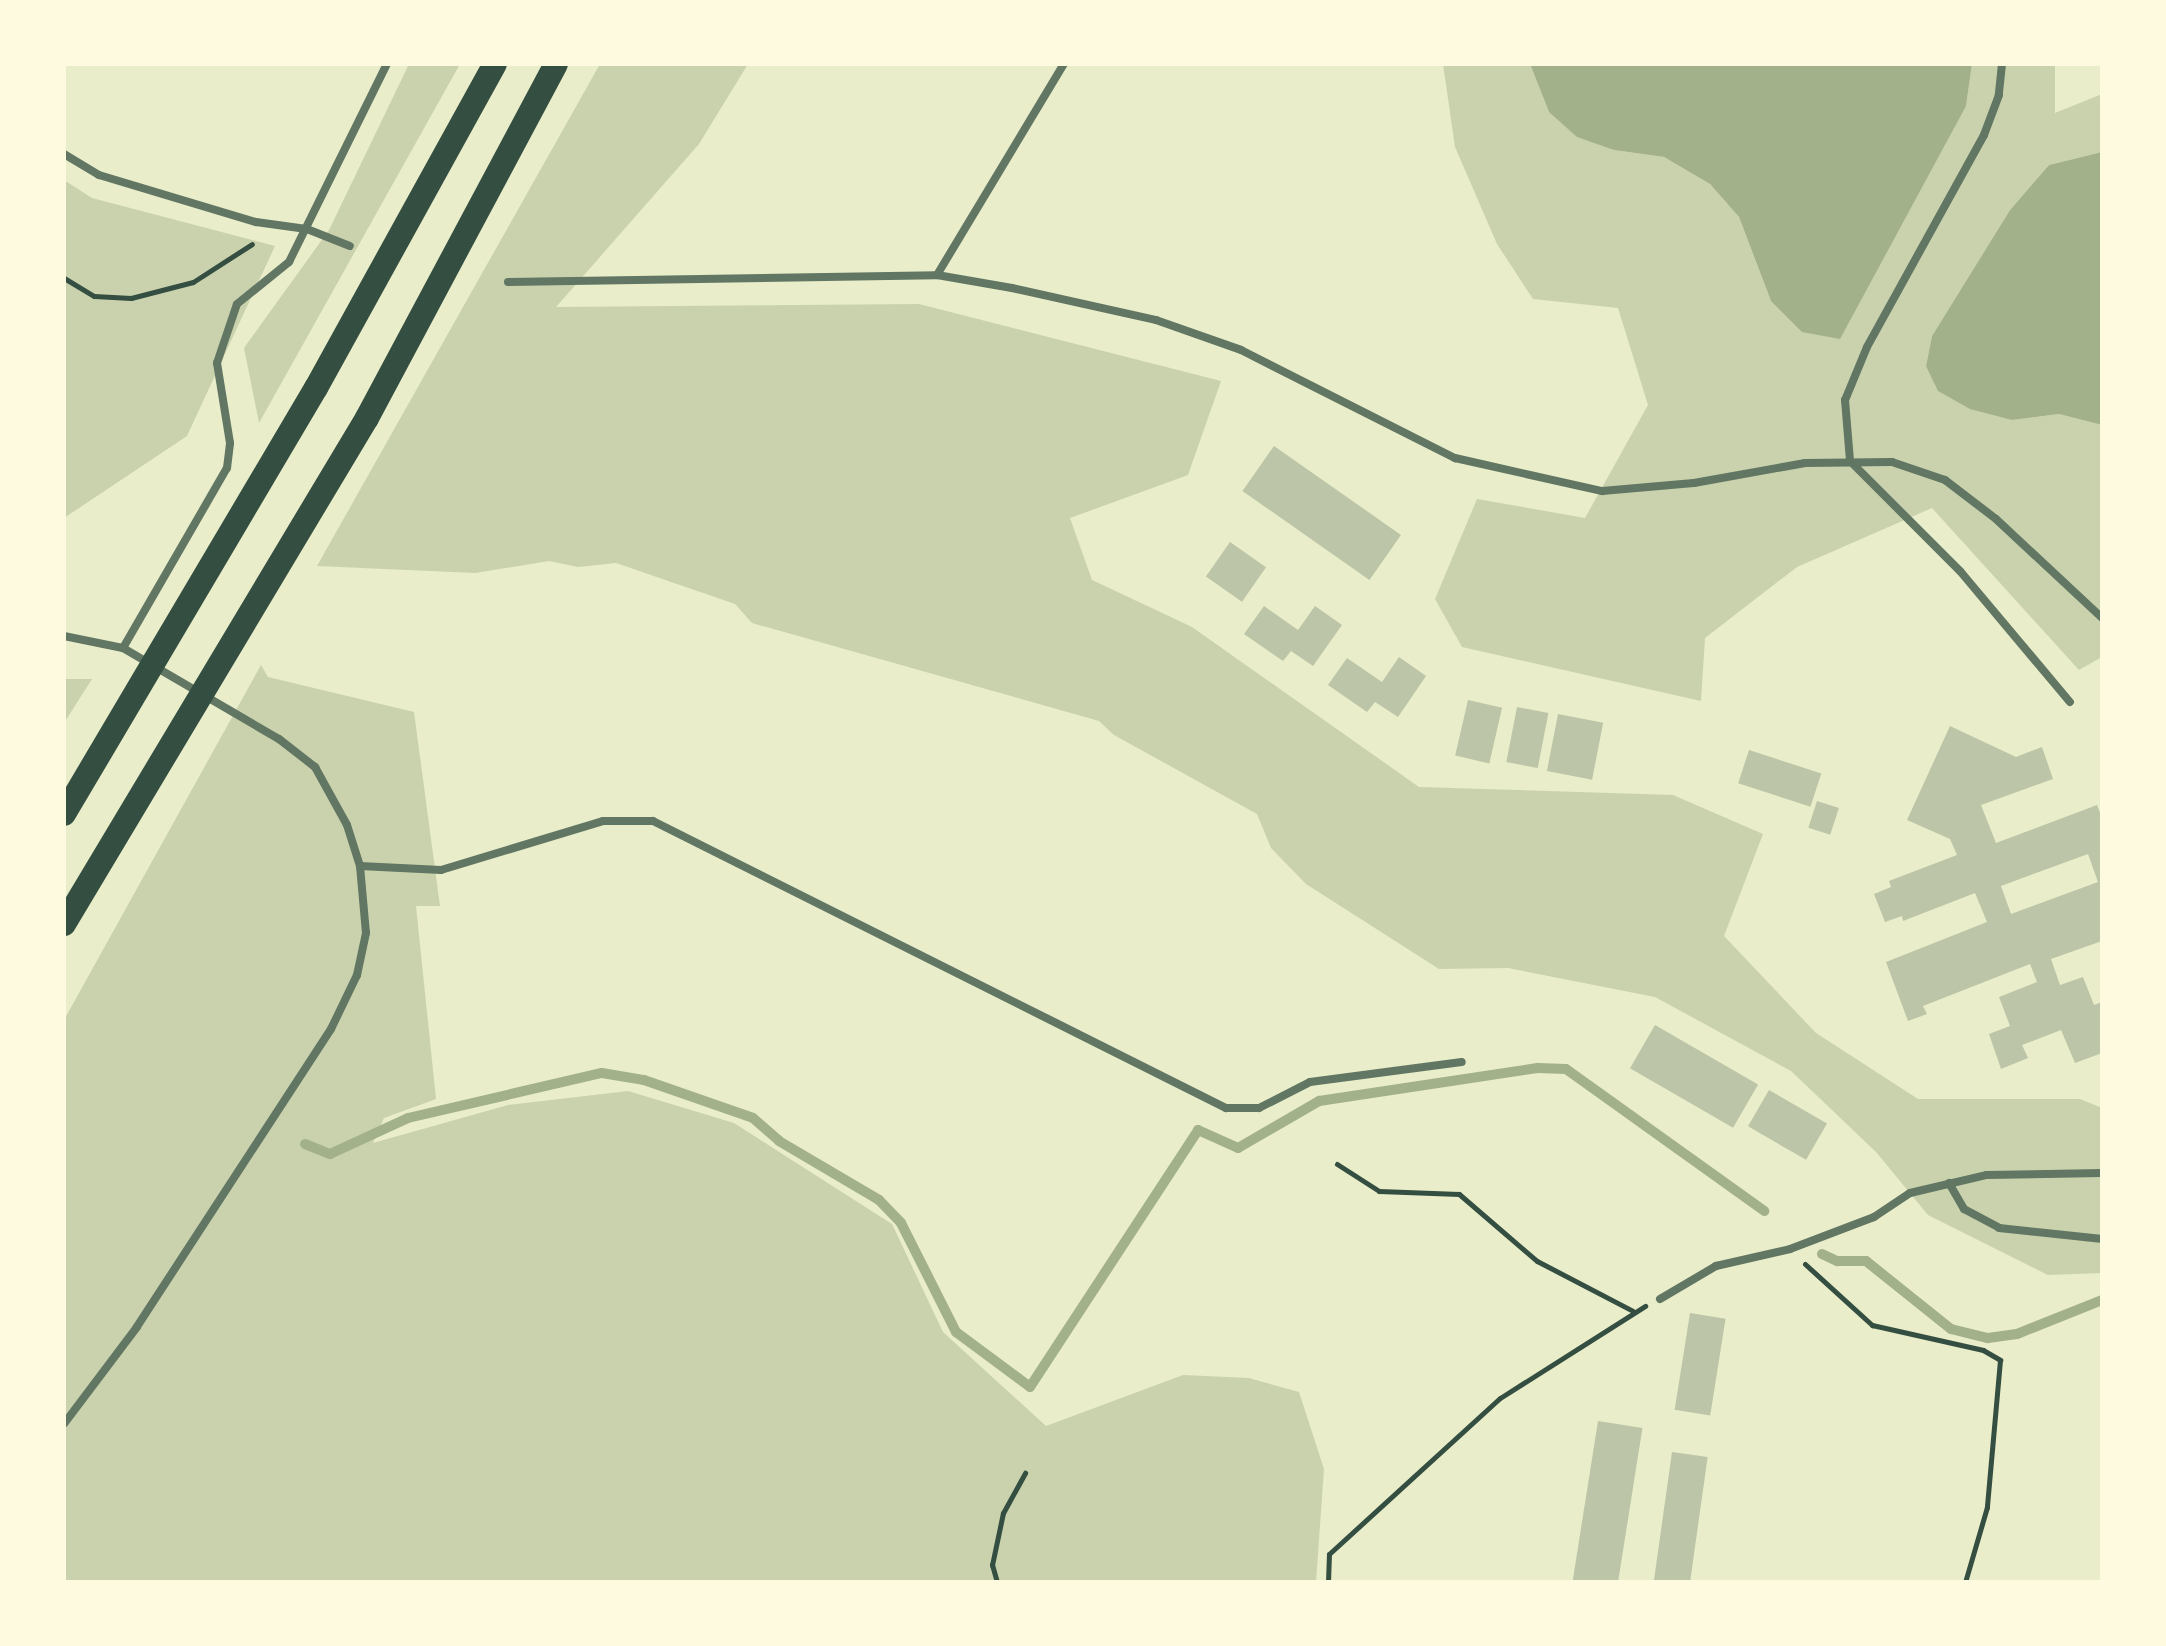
<!DOCTYPE html>
<html>
<head>
<meta charset="utf-8">
<style>
	body { margin:0 }
	#map { position:relative; width:2166px; height:1646px; overflow:hidden; background:#e9edc9; font-family:Signika,sans-serif }
	div>[style] { position:absolute }
	[style*='--x'] { left:calc(var(--x)*1px); top:calc(var(--y)*1px); width:calc(var(--w)*1px); rotate:calc(var(--a)*1deg) }
	.green>* { inset:0; background:#cad2ad }
	.water>* { inset:0; background:#a3b18a }
	.stream>* { height:10px; margin:-5px; padding:0 5px; transform-origin:5px; border-radius:5px; background:#a3b18a }
	.building>* { inset:0; background:#bcc5a7; transform-origin:0 0 }
	.path>* { height:5px; margin:-2.5px; padding:0 2.5px; transform-origin:2.5px; border-radius:2.5px; background:#344e41 }
	.minor>* { height:8px; margin:-4px; padding:0 4px; transform-origin:4px; border-radius:4px; background:#617663 }
	.motorway>* { height:24px; margin:-12px; padding:0 12px; transform-origin:12px; border-radius:12px; background:#344e41 }
	span { translate:-50% -50%; white-space:nowrap; text-align:center; line-height:1.15; -webkit-text-stroke:6px #fefae0; paint-order:stroke }
	.frame { position:absolute; inset:0; border:66px solid #fefae0; pointer-events:none }
</style>
</head>
<body>
<div id="map">
	<div class="green">
		<div style="clip-path:polygon(409px 64px,460px 64px,259px 423px,244px 348px,329px 230px)"></div>
		<div style="clip-path:polygon(600px 64px,748px 64px,699px 144px,556px 307px,919px 304px,1221px 381px,1188px 475px,1070px 518px,1092px 580px,1192px 627px,1419px 787px,1673px 795px,1763px 834px,1724px 936px,1816px 1033px,1918px 1099px,2080px 1099px,2102px 1108px,2102px 1273px,2048px 1275px,1928px 1215px,1876px 1152px,1791px 1071px,1655px 997px,1508px 968px,1439px 969px,1306px 884px,1271px 848px,1257px 814px,1114px 735px,1099px 721px,752px 623px,735px 604px,616px 563px,578px 567px,549px 561px,475px 573px,317px 566px)"></div>
		<div style="clip-path:polygon(1443px 64px,1530px 64px,1549px 112px,1614px 150px,1664px 157px,1710px 184px,1739px 217px,1771px 301px,1966px 106px,1972px 64px,2055px 64px,2055px 113px,2102px 94px,2102px 152px,2049px 165px,2010px 210px,1932px 336px,1926px 366px,2012px 420px,2059px 414px,2102px 425px,2102px 657px,2079px 670px,1932px 508px,1797px 567px,1705px 638px,1701px 701px,1462px 647px,1435px 599px,1477px 499px,1585px 518px,1648px 405px,1618px 308px,1533px 299px,1497px 244px,1455px 147px)"></div>
		<div style="clip-path:polygon(64px 180px,92px 198px,275px 246px,187px 436px,64px 518px)"></div>
		<div style="clip-path:polygon(261px 665px,268px 677px,414px 712px,440px 906px,416px 906px,436px 1099px,384px 1118px,373px 1143px,508px 1105px,628px 1091px,734px 1123px,892px 1224px,943px 1332px,1046px 1426px,1183px 1375px,1249px 1378px,1299px 1392px,1324px 1469px,1316px 1582px,64px 1582px,64px 1020px)"></div>
		<div style="clip-path:polygon(64px 679px,92px 679px,64px 723px)"></div>
	</div>
	<div class="water">
		<div style="clip-path:polygon(1530px 64px,1972px 64px,1966px 106px,1840px 339px,1802px 332px,1771px 301px,1739px 217px,1710px 184px,1664px 157px,1614px 150px,1577px 137px,1549px 112px)"></div>
		<div style="clip-path:polygon(2102px 152px,2102px 425px,2059px 414px,2012px 420px,1970px 409px,1938px 391px,1926px 366px,1932px 336px,2010px 210px,2049px 165px)"></div>
	</div>
	<div class="stream">
		<div style="--x:305;--y:1144;--w:27;--a:22"></div>
		<div style="--x:330;--y:1154;--w:86;--a:-24.8"></div>
		<div style="--x:408;--y:1118;--w:199;--a:-13.1"></div>
		<div style="--x:602;--y:1073;--w:43;--a:9.5"></div>
		<div style="--x:644;--y:1080;--w:115;--a:19.2"></div>
		<div style="--x:753;--y:1118;--w:35;--a:41"></div>
		<div style="--x:779;--y:1141;--w:116;--a:30.5"></div>
		<div style="--x:879;--y:1200;--w:32;--a:46"></div>
		<div style="--x:901;--y:1223;--w:122;--a:63.2"></div>
		<div style="--x:956;--y:1332;--w:92;--a:36.6"></div>
		<div style="--x:1030;--y:1387;--w:307;--a:-56.8"></div>
		<div style="--x:1198;--y:1130;--w:44;--a:24.2"></div>
		<div style="--x:1238;--y:1148;--w:94;--a:-30.1"></div>
		<div style="--x:1319;--y:1101;--w:221;--a:-8.6"></div>
		<div style="--x:1538;--y:1068;--w:28;--a:2"></div>
		<div style="--x:1566;--y:1069;--w:244;--a:35.6"></div>
		<div style="--x:1822;--y:1254;--w:17;--a:25"></div>
		<div style="--x:1837;--y:1261;--w:29;--a:0"></div>
		<div style="--x:1866;--y:1261;--w:109;--a:38.7"></div>
		<div style="--x:1951;--y:1329;--w:38;--a:14"></div>
		<div style="--x:1988;--y:1338;--w:29;--a:-8"></div>
		<div style="--x:2017;--y:1334;--w:92;--a:-21.8"></div>
	</div>
	<div class="building">
		<div style="left:1274px;top:446px;width:155px;height:55px;rotate:35deg"></div>
		<div style="left:1230px;top:542px;width:44px;height:42px;rotate:35deg"></div>
		<div style="clip-path:polygon(1264px 606px,1298px 630px,1315px 606px,1342px 625px,1313px 666px,1291px 651px,1283px 661px,1244px 634px)"></div>
		<div style="clip-path:polygon(1399px 657px,1426px 676px,1398px 717px,1375px 702px,1367px 712px,1328px 685px,1347px 658px,1382px 682px)"></div>
		<div style="left:1468px;top:700px;width:35px;height:57px;rotate:13deg"></div>
		<div style="left:1517px;top:707px;width:32px;height:56px;rotate:11deg"></div>
		<div style="left:1558px;top:714px;width:46px;height:58px;rotate:11deg"></div>
		<div style="clip-path:polygon(evenodd,1950px 726px,2016px 757px,2042px 747px,2053px 779px,1981px 805px,1996px 843px,2097px 805px,2102px 818px,2102px 941px,2051px 959px,2060px 985px,2083px 977px,2094px 1005px,2102px 1002px,2102px 1053px,2075px 1063px,2061px 1030px,2022px 1045px,2028px 1058px,2001px 1069px,1989px 1034px,2010px 1026px,1999px 997px,2037px 982px,2030px 964px,1923px 1006px,1927px 1014px,1908px 1021px,1886px 962px,1987px 922px,1975px 893px,1903px 921px,1902px 916px,1885px 922px,1874px 894px,1891px 887px,1889px 881px,1957px 855px,1950px 839px,1907px 820px,1950px 726px,2088px 854px,2098px 882px,2011px 914px,2001px 886px,2088px 854px)"></div>
		<div style="left:1749px;top:750px;width:76px;height:35px;rotate:18deg"></div>
		<div style="left:1817px;top:801px;width:23px;height:28px;rotate:18deg"></div>
		<div style="left:1655px;top:1025px;width:119px;height:50px;rotate:30deg"></div>
		<div style="left:1769px;top:1090px;width:67px;height:42px;rotate:30deg"></div>
		<div style="left:1690px;top:1313px;width:36px;height:98px;rotate:9deg"></div>
		<div style="left:1598px;top:1421px;width:45px;height:163px;rotate:9deg"></div>
		<div style="left:1672px;top:1452px;width:36px;height:131px;rotate:8deg"></div>
	</div>
	<div class="path">
		<div style="--x:64;--y:278;--w:35;--a:31"></div>
		<div style="--x:94;--y:296;--w:37;--a:3"></div>
		<div style="--x:131;--y:298;--w:64;--a:-14.5"></div>
		<div style="--x:193;--y:282;--w:70;--a:-32.8"></div>
		<div style="--x:1337;--y:1164;--w:50;--a:32.7"></div>
		<div style="--x:1379;--y:1191;--w:80;--a:2.1"></div>
		<div style="--x:1459;--y:1194;--w:103;--a:40.7"></div>
		<div style="--x:1537;--y:1261;--w:108;--a:27.5"></div>
		<div style="--x:1805;--y:1264;--w:91;--a:42.3"></div>
		<div style="--x:1872;--y:1325;--w:114;--a:12.7"></div>
		<div style="--x:1983;--y:1350;--w:20;--a:30"></div>
		<div style="--x:2000;--y:1360;--w:148;--a:95.1"></div>
		<div style="--x:1987;--y:1507;--w:78;--a:106.3"></div>
		<div style="--x:997;--y:1582;--w:18;--a:-106"></div>
		<div style="--x:992;--y:1565;--w:53;--a:-78.1"></div>
		<div style="--x:1003;--y:1513;--w:46;--a:-61.2"></div>
		<div style="--x:1328;--y:1582;--w:28;--a:-88"></div>
		<div style="--x:1329;--y:1554;--w:231;--a:-42.4"></div>
		<div style="--x:1500;--y:1398;--w:172;--a:-32.4"></div>
	</div>
	<div class="minor">
		<div style="--x:2002;--y:64;--w:31;--a:96"></div>
		<div style="--x:1999;--y:95;--w:43;--a:110.6"></div>
		<div style="--x:1984;--y:135;--w:242;--a:118.9"></div>
		<div style="--x:1867;--y:347;--w:57;--a:112.5"></div>
		<div style="--x:1845;--y:400;--w:61;--a:85.3"></div>
		<div style="--x:1850;--y:461;--w:156;--a:45"></div>
		<div style="--x:1960;--y:571;--w:171;--a:50"></div>
		<div style="--x:64;--y:154;--w:41;--a:31"></div>
		<div style="--x:99;--y:175;--w:164;--a:16.7"></div>
		<div style="--x:256;--y:222;--w:51;--a:7.8"></div>
		<div style="--x:307;--y:229;--w:46;--a:21.6"></div>
		<div style="--x:937;--y:275;--w:246;--a:-59"></div>
		<div style="--x:508;--y:282;--w:429;--a:-0.9"></div>
		<div style="--x:937;--y:275;--w:76;--a:9.8"></div>
		<div style="--x:1012;--y:288;--w:148;--a:12.5"></div>
		<div style="--x:1156;--y:320;--w:90;--a:19.4"></div>
		<div style="--x:1241;--y:350;--w:240;--a:26.8"></div>
		<div style="--x:1455;--y:458;--w:151;--a:12.7"></div>
		<div style="--x:1602;--y:491;--w:92;--a:-5"></div>
		<div style="--x:1694;--y:483;--w:113;--a:-10.2"></div>
		<div style="--x:1805;--y:463;--w:87;--a:-0.7"></div>
		<div style="--x:1892;--y:462;--w:56;--a:18.8"></div>
		<div style="--x:1945;--y:480;--w:64;--a:37.4"></div>
		<div style="--x:1996;--y:519;--w:145;--a:43"></div>
		<div style="--x:64;--y:636;--w:60;--a:11.5"></div>
		<div style="--x:123;--y:648;--w:181;--a:30.3"></div>
		<div style="--x:279;--y:739;--w:46;--a:37.9"></div>
		<div style="--x:315;--y:767;--w:66;--a:61.1"></div>
		<div style="--x:347;--y:825;--w:43;--a:72.4"></div>
		<div style="--x:360;--y:866;--w:67;--a:84.9"></div>
		<div style="--x:366;--y:933;--w:43;--a:102.1"></div>
		<div style="--x:357;--y:975;--w:60;--a:115.7"></div>
		<div style="--x:331;--y:1029;--w:356;--a:123.1"></div>
		<div style="--x:137;--y:1327;--w:121;--a:127"></div>
		<div style="--x:123;--y:648;--w:208;--a:-60"></div>
		<div style="--x:227;--y:468;--w:25;--a:-83"></div>
		<div style="--x:230;--y:443;--w:81;--a:-99.2"></div>
		<div style="--x:217;--y:363;--w:62;--a:-71.3"></div>
		<div style="--x:237;--y:304;--w:67;--a:-38.9"></div>
		<div style="--x:289;--y:262;--w:221;--a:-63.7"></div>
		<div style="--x:360;--y:866;--w:81;--a:2.8"></div>
		<div style="--x:441;--y:870;--w:169;--a:-16.8"></div>
		<div style="--x:603;--y:821;--w:50;--a:0"></div>
		<div style="--x:653;--y:821;--w:641;--a:26.61"></div>
		<div style="--x:1226;--y:1108;--w:33;--a:0"></div>
		<div style="--x:1259;--y:1108;--w:57;--a:-27"></div>
		<div style="--x:1310;--y:1082;--w:153;--a:-7.5"></div>
		<div style="--x:1949;--y:1183;--w:30;--a:60"></div>
		<div style="--x:1964;--y:1209;--w:40;--a:28"></div>
		<div style="--x:1999;--y:1228;--w:104;--a:6.1"></div>
		<div style="--x:1660;--y:1299;--w:65;--a:-30.5"></div>
		<div style="--x:1716;--y:1266;--w:76;--a:-12.9"></div>
		<div style="--x:1790;--y:1249;--w:90;--a:-20.9"></div>
		<div style="--x:1874;--y:1217;--w:43;--a:-33.7"></div>
		<div style="--x:1910;--y:1193;--w:79;--a:-13.2"></div>
		<div style="--x:1987;--y:1175;--w:115;--a:-1"></div>
	</div>
	<div class="motorway">
		<div style="--x:64;--y:814;--w:495;--a:-59.4"></div>
		<div style="--x:316;--y:388;--w:370;--a:-61.1"></div>
		<div style="--x:64;--y:924;--w:590;--a:-59.09"></div>
		<div style="--x:367;--y:418;--w:401;--a:-61.9"></div>
	</div>
	<div class="frame"></div>
</div>
</body>
</html>
